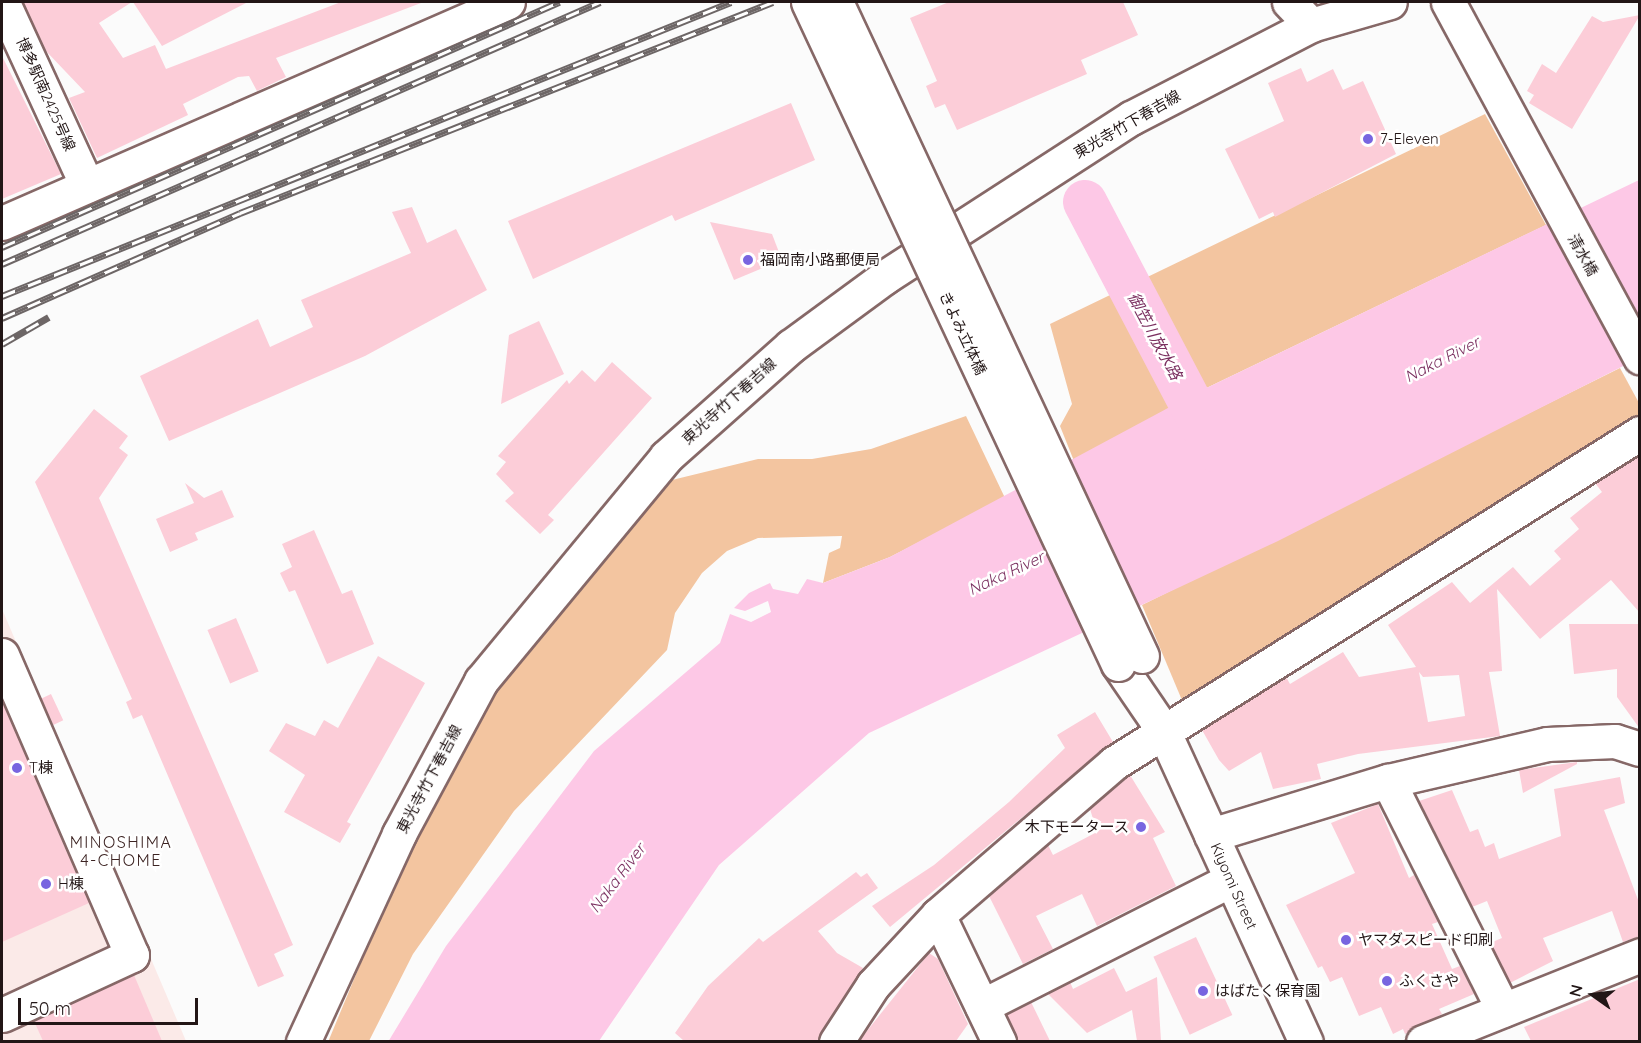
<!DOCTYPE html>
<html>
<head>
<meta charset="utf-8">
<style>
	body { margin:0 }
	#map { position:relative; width:1641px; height:1043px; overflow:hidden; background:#fbfbfb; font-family:Quicksand,"Noto Sans JP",sans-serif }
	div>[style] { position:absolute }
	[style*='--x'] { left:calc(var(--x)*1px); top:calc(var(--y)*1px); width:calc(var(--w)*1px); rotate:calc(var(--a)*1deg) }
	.built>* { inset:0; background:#fbeae8 }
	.green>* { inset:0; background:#f3c5a0 }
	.water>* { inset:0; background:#fdc8e6 }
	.river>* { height:44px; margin:-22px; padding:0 22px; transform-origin:22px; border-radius:22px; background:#fdc8e6 }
	.building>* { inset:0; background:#fccdd8; transform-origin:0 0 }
	.roads { filter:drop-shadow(2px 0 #866867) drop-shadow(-2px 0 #866867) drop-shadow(0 2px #866867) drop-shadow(0 -2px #866867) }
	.minor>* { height:33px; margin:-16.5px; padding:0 16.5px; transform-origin:16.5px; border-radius:16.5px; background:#fff }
	.major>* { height:33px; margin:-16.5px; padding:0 16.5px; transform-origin:16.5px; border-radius:16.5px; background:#fff }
	.rail>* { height:7px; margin-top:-3.5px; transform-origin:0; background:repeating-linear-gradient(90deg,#fff 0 14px,#6d6666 0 28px); box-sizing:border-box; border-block:2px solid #6d6666 }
	.bridges { filter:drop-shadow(2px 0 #866867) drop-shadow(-2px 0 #866867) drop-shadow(0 2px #866867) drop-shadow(0 -2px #866867) }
	.minor-bridge>* { height:33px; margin:-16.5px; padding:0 16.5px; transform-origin:16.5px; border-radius:16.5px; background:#fff }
	.dots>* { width:16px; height:16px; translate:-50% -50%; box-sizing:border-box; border:3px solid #fff; border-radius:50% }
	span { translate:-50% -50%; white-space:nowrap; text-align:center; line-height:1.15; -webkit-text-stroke:5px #fff; paint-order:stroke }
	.street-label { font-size:15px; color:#221616 }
	.poi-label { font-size:15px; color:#221616 }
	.left { translate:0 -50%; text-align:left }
	.right { translate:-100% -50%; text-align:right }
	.water-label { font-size:16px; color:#7b3060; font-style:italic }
	.neighbourhood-label { font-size:16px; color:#3d2423; letter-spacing:1.5px }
	.frame { position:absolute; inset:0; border:3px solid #221616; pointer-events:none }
	.north { position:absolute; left:1563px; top:965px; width:60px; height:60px; -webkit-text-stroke:4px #fff; paint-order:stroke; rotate:284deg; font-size:16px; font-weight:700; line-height:24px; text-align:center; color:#221616 }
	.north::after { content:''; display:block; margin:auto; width:21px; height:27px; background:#221616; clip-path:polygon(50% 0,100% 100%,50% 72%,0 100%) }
	.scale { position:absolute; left:18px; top:998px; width:180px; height:27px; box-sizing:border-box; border:3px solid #221616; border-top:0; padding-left:8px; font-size:18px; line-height:21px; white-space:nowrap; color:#221616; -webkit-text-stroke:4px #fff; paint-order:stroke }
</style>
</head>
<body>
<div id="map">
	<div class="built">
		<div style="clip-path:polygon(2px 609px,186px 1041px,2px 1041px)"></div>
	</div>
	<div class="green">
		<div style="clip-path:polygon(1485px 114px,1546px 225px,1196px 393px,1074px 461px,1060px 426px,1072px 404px,1050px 324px)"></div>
		<div style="clip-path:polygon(1620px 368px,1639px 403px,1639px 417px,1184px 705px,1142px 605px)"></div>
		<div style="clip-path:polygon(966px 416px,1005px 498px,890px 557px,823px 583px,829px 553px,840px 548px,842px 536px,758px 538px,727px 551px,702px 573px,675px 613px,667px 650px,514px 811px,413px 954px,369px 1041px,328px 1042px,401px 866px,492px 693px,672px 480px,758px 459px,812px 459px,871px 449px)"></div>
	</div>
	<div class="water">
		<div style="clip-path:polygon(1639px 180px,1639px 358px,1278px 541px,869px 733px,719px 865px,599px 1041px,388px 1042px,446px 946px,594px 751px,720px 643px,730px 614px,751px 622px,771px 612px,768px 601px,745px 611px,734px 608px,749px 593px,770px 583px,773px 589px,798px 594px,807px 579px,823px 583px,890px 557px,1196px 393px)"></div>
	</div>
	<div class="river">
		<div style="--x:1085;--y:202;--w:280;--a:62.3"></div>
	</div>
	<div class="building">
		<div style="clip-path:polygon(23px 2px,132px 2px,99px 23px,123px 58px,155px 45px,166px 69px,341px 2px,421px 3px,276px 58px,286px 77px,257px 91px,249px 76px,238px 77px,183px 104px,188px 115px,97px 158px,69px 98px,85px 92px,45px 50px)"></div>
		<div style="clip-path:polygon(133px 2px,248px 2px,162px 46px)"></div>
		<div style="clip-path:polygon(949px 2px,1123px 2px,1138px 35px,1081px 60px,1087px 74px,957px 130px,945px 104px,935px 108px,926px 86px,937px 81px,910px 18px)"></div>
		<div style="clip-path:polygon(1640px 15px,1572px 129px,1529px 103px,1534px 95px,1527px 91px,1542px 64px,1556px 73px,1592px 16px,1603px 22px)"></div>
		<div style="clip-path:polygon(2px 56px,61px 174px,2px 199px)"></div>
		<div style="clip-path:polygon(1301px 68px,1307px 82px,1333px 69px,1343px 90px,1363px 81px,1396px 154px,1275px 217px,1273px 212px,1259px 219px,1225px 149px,1284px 121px,1268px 83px)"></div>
		<div style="clip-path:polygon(791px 103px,815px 160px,675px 221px,672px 215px,533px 279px,508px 221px)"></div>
		<div style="clip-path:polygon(412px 207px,427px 243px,456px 229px,487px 290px,365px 356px,169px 441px,140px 376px,258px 319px,270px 347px,313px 327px,301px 300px,411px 253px,392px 212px)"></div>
		<div style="clip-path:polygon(710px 222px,772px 234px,782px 260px,734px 280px)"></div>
		<div style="clip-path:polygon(539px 321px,564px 374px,501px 404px,509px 335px)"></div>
		<div style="clip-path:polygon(612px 362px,652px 398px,548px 515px,554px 520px,540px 534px,505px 501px,514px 493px,496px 474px,506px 462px,498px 456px,567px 380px,569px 384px,582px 370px,595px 382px)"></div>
		<div style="clip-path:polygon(94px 409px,128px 436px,119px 448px,128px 455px,99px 498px,293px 945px,274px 954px,284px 976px,258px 987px,142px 715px,133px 719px,126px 702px,132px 699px,35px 482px)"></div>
		<div style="clip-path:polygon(evenodd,1640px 455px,1640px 613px,1611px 580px,1540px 639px,1497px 589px,1502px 671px,1489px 672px,1500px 736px,1358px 754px,1317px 764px,1321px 779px,1273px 789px,1261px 752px,1229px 771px,1219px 760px,1202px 730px,1286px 677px,1290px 684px,1343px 652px,1359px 677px,1416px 667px,1388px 625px,1452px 582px,1470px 603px,1513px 567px,1530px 586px,1561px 559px,1554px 551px,1579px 529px,1570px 518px,1602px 492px,1595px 483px,1640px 455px,1419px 672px,1423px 677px,1459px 675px,1465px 716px,1428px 722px,1419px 672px)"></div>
		<div style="clip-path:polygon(185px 483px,204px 498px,222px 490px,234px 517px,195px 533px,198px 540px,170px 552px,156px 519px,194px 503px)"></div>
		<div style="clip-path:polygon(314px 530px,342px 594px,352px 590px,374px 644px,327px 664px,295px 590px,289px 592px,280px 573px,292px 567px,282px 544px)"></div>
		<div style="left:236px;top:618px;width:58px;height:31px;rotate:67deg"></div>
		<div style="clip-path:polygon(1569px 624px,1640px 624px,1640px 729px,1617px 697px,1617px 669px,1574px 674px)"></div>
		<div style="clip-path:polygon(378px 656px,425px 683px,347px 822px,351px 824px,340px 843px,284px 812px,305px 775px,269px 751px,286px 723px,315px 736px,324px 720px,338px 728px)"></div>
		<div style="left:51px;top:694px;width:29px;height:11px;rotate:65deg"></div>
		<div style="clip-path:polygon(2px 701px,89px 903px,2px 942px)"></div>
		<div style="clip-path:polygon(1095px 712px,1113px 742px,890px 927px,872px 906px,934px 865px,1009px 802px,1065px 748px,1057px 735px)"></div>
		<div style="clip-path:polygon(1577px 762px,1577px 764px,1523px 793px,1519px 770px)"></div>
		<div style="clip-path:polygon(1130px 775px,1165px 832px,1153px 838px,1176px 886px,1097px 926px,1082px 894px,1036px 916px,1053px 949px,1023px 964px,989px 896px,1048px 845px,1053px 855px,1097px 832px,1090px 809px)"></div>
		<div style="clip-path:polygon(1620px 777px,1625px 803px,1604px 810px,1640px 905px,1640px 936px,1623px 942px,1612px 911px,1543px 938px,1553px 961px,1510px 983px,1490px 943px,1502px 938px,1487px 901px,1472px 907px,1419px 801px,1452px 790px,1470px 832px,1478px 829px,1485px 847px,1494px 843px,1499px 859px,1561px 836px,1554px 789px)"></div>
		<div style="clip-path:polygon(1378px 804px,1409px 878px,1414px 875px,1438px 922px,1432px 924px,1452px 969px,1460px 966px,1474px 994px,1439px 1009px,1442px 1014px,1405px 1034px,1403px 1029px,1393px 1034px,1381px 1007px,1359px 1016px,1342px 977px,1330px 982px,1322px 966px,1318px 968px,1286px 905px,1355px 873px,1331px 823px)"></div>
		<div style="clip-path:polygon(856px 872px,861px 877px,867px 873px,878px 888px,818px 931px,837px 953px,863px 968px,817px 1041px,684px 1041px,675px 1033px,708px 986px,759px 938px,763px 942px)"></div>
		<div style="left:1196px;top:937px;width:86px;height:47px;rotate:65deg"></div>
		<div style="clip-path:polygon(929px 953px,938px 959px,968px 1024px,956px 1041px,859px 1041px)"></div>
		<div style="clip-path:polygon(1114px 968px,1126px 992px,1157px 977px,1161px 1041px,1137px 1041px,1132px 1010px,1087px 1033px,1048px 994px,1070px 982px,1073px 989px)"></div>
		<div style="clip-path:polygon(134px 975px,162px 1041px,43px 1041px,34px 1021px)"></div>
		<div style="clip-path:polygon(1640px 979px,1640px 1041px,1531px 1041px,1524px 1027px)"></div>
		<div style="clip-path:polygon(1031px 1002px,1050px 1041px,1017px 1041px,1007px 1015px)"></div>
	</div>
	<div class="roads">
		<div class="minor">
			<div style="--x:1289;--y:2;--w:32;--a:46"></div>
			<div style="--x:1448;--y:2;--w:404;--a:61.6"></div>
			<div style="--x:3;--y:3;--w:201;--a:65.3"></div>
			<div style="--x:2;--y:223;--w:552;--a:-23.59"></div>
			<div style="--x:2;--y:655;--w:327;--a:66.6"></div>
			<div style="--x:132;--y:955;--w:143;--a:155.2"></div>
			<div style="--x:1118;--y:664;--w:80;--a:55.7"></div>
			<div style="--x:1163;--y:730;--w:343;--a:65.4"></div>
			<div style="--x:1388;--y:781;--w:256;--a:63.3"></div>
			<div style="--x:1211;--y:835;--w:185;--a:-17"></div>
			<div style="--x:1388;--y:781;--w:163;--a:-13.1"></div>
			<div style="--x:1547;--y:744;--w:68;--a:-2.5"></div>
			<div style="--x:1615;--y:741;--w:26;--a:18"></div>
			<div style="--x:938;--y:915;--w:141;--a:64.3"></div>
			<div style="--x:982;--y:1006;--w:278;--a:-26.9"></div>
			<div style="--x:836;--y:1042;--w:68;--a:-57"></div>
			<div style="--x:873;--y:985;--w:96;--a:-47.1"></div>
			<div style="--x:938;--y:915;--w:233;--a:-40.8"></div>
			<div style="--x:1114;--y:763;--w:621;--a:-32.1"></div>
			<div style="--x:1423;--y:1042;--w:234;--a:-21.8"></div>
		</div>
		<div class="major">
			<div style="--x:2;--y:4;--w:3;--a:-45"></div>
			<div style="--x:303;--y:1042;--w:229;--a:-65.2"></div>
			<div style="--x:399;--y:834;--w:174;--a:-61.8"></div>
			<div style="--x:481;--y:681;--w:291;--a:-50.4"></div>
			<div style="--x:666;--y:457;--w:167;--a:-41.6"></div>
			<div style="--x:791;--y:346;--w:117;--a:-36.3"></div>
			<div style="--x:885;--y:277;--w:293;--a:-32.9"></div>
			<div style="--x:1131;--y:118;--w:203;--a:-27.3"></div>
			<div style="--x:1311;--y:25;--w:82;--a:-16.2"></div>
		</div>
	</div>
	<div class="rail">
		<div style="--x:2;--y:247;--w:609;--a:-23.74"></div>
		<div style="--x:2;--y:264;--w:653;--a:-23.66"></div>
		<div style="--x:2;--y:296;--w:786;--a:-21.96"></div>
		<div style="--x:2;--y:318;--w:260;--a:-23.8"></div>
		<div style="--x:240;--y:213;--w:573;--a:-21.6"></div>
		<div style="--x:2;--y:344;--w:54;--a:-29.9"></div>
	</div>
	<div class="bridges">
		<div class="minor-bridge">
			<div style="--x:808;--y:2;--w:731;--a:64.91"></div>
			<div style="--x:836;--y:2;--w:722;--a:64.93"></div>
		</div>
	</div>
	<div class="dots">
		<div style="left:1368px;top:139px;background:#7865e0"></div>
		<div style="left:748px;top:260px;background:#7865e0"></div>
		<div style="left:17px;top:768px;background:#7865e0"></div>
		<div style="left:1141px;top:827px;background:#7865e0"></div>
		<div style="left:46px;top:884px;background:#7865e0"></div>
		<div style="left:1346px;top:940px;background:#7865e0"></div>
		<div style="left:1387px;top:981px;background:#7865e0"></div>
		<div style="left:1203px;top:991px;background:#7865e0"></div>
	</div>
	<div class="street-label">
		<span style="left:46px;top:94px;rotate:66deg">博多駅南2425号線</span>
		<span style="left:1127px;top:124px;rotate:-30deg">東光寺竹下春吉線</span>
		<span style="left:1583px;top:255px;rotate:61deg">清水橋</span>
		<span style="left:963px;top:333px;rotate:65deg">きよみ立体橋</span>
		<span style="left:729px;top:401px;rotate:-42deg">東光寺竹下春吉線</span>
		<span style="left:429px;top:779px;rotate:-62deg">東光寺竹下春吉線</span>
		<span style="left:1234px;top:886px;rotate:66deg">Kiyomi Street</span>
	</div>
	<div class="poi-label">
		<span class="left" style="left:1380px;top:139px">7-Eleven</span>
		<span class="left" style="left:760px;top:260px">福岡南小路郵便局</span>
		<span class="left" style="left:29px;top:768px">T棟</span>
		<span class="right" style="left:1129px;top:827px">木下モータース</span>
		<span class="left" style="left:58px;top:884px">H棟</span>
		<span class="left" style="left:1358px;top:940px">ヤマダスピード印刷</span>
		<span class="left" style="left:1399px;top:981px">ふくさや</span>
		<span class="left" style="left:1215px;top:991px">はばたく保育園</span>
	</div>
	<div class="water-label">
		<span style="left:1155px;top:336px;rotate:62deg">御笠川放水路</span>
		<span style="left:1442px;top:359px;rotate:-27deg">Naka River</span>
		<span style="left:1006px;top:573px;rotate:-25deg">Naka River</span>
		<span style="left:617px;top:878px;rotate:-53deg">Naka River</span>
	</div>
	<div class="neighbourhood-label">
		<span style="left:121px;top:851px">MINOSHIMA<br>4-CHOME</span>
	</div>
	<div class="frame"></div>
	<div class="north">N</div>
	<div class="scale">50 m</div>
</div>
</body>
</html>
